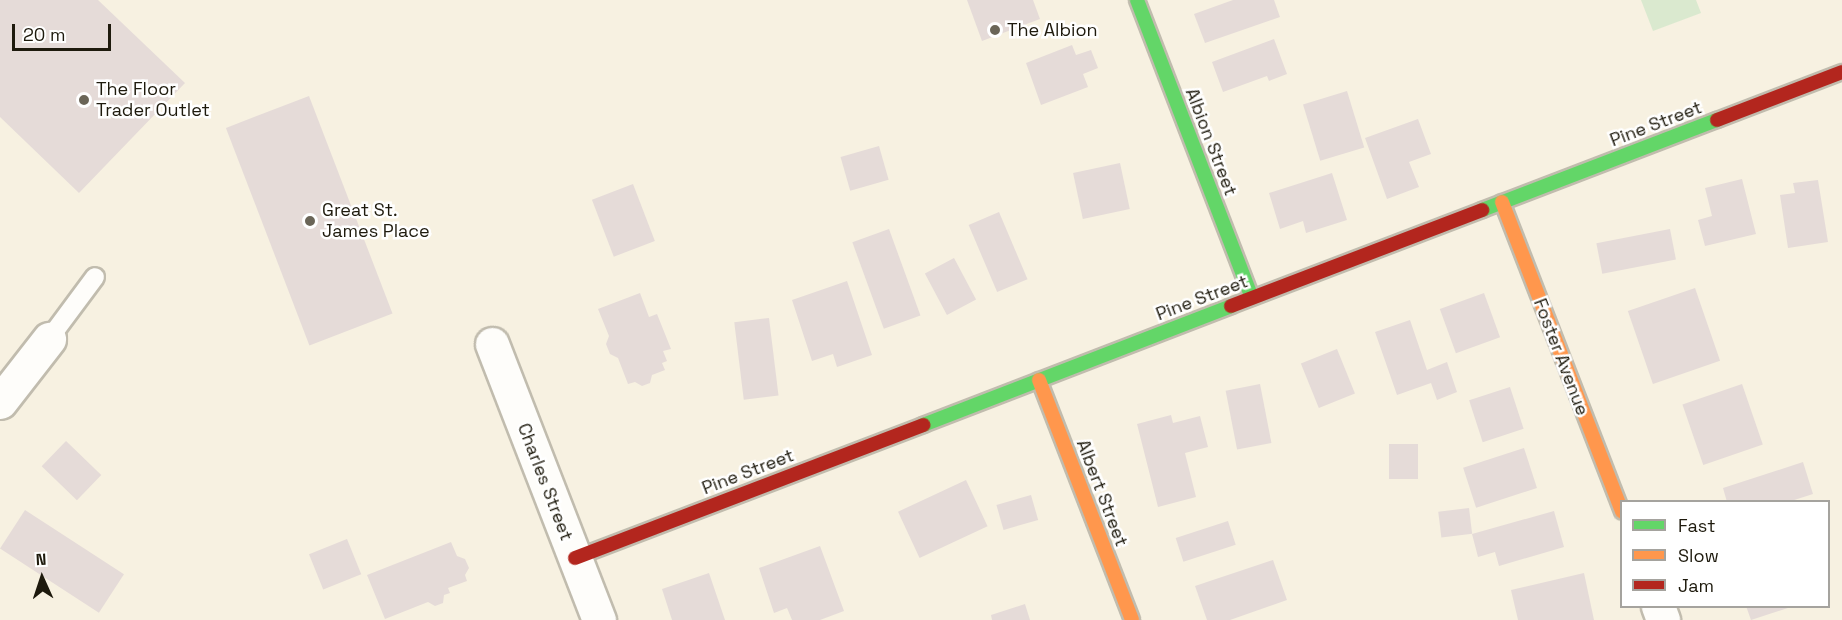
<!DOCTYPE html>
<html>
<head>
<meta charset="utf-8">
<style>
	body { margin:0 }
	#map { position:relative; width:1842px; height:620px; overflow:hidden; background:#f7f1e1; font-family:"Space Grotesk",sans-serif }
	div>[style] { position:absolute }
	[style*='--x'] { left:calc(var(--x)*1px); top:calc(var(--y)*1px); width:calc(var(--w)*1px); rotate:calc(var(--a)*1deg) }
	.green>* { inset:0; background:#dae9cf }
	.building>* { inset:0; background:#e5dbd8; transform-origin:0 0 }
	.roads { filter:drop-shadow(2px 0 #c1bcae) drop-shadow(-2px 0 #c1bcae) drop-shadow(0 2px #c1bcae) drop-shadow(0 -2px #c1bcae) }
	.lane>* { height:18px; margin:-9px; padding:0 9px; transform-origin:9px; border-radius:9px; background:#fefdfa }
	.street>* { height:33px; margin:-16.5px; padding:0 16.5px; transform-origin:16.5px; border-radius:16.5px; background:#fefdfa }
	.fast>* { height:14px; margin:-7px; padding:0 7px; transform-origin:7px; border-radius:7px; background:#63d668 }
	.slow>* { height:14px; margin:-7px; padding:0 7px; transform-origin:7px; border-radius:7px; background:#ff974d }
	.jam>* { height:14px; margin:-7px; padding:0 7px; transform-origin:7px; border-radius:7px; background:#b3261e }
	.dots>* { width:16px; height:16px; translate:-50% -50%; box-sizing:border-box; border:3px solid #fff; border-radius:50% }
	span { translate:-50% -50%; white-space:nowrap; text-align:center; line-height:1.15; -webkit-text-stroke:5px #fff; paint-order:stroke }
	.poi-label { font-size:18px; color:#1e1a0d }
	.left { translate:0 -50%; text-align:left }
	.street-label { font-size:18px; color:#1e1a0d }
	.legend { position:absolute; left:1620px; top:500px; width:210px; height:108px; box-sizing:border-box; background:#fff; border:2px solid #a5a39e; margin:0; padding:8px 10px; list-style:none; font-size:18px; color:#1e1a0d }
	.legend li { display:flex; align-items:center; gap:12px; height:30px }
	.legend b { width:30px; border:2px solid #a5a39e }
	.north { position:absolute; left:12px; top:548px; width:60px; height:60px; -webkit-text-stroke:4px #fff; paint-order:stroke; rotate:357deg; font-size:16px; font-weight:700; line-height:24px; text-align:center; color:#1e1a0d }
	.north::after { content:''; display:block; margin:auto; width:21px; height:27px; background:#1e1a0d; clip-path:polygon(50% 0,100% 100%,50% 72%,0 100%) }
	.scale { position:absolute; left:12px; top:24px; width:99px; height:27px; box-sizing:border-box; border:3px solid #1e1a0d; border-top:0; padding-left:8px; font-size:18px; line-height:21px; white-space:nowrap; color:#1e1a0d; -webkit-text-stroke:4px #fff; paint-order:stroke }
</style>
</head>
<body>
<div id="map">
	<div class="green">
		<div style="clip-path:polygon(1641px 0,1696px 0,1701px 13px,1653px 31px)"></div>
	</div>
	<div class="building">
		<div style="clip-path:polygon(0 0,98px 0,185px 83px,79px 193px,0 117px)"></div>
		<div style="clip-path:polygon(967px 0,1033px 0,1040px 19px,982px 41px)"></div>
		<div style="clip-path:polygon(1233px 0,1274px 0,1280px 17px,1205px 43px,1194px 14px)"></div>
		<div style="clip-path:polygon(1274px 39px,1287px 74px,1269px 81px,1267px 76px,1223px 92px,1212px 62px)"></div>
		<div style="clip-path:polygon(1072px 45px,1076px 55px,1091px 50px,1098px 68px,1083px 74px,1088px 87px,1041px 105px,1026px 63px)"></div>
		<div style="left:1347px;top:91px;width:59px;height:46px;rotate:73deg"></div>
		<div style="left:309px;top:96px;width:233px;height:89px;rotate:69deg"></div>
		<div style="clip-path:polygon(1418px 119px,1431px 154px,1409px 162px,1419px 187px,1387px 199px,1365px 138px)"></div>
		<div style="left:879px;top:146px;width:35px;height:40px;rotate:74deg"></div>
		<div style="left:1120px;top:163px;width:47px;height:48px;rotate:78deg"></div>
		<div style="clip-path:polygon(1332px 173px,1347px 220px,1306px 233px,1303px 221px,1280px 229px,1269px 193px)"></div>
		<div style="clip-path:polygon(1742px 179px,1756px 234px,1705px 246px,1698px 220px,1712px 216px,1705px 188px)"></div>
		<div style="clip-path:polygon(1818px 180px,1828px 242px,1788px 248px,1780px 195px,1795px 193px,1793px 183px)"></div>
		<div style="left:633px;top:184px;width:61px;height:44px;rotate:69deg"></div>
		<div style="left:999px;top:212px;width:73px;height:33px;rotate:67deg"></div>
		<div style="left:889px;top:229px;width:92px;height:39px;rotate:70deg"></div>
		<div style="left:1670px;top:229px;width:31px;height:75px;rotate:79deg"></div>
		<div style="left:954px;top:258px;width:47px;height:33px;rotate:62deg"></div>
		<div style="clip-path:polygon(847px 281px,872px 355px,837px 367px,833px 354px,812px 361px,792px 300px)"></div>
		<div style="left:1695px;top:288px;width:77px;height:71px;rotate:71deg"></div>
		<div style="clip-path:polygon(640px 293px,649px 317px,657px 314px,671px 349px,663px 351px,667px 361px,662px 363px,665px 370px,652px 375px,650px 383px,642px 386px,635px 382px,628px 384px,618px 358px,610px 354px,606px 344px,609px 336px,598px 309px)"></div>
		<div style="left:1484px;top:293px;width:47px;height:47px;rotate:70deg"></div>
		<div style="left:769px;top:318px;width:78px;height:35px;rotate:83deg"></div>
		<div style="clip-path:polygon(1410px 320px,1427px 370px,1447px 362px,1457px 392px,1437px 400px,1431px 383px,1397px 395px,1375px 332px)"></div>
		<div style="left:1337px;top:349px;width:48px;height:39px;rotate:68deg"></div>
		<div style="left:1260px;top:384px;width:60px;height:35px;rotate:79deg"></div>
		<div style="left:1742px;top:384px;width:64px;height:63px;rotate:71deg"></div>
		<div style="left:1510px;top:387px;width:44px;height:43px;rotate:72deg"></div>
		<div style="clip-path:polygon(1171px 415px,1173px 423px,1200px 416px,1208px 447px,1185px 453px,1196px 497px,1158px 507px,1137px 424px)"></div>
		<div style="left:66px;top:441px;width:49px;height:35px;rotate:44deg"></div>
		<div style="left:1418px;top:444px;width:35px;height:29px;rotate:90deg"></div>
		<div style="left:1524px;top:448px;width:42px;height:64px;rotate:72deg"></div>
		<div style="clip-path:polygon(1803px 462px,1813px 494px,1788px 502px,1727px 502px,1723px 488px)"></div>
		<div style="left:966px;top:480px;width:51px;height:75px;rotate:65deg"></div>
		<div style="left:1031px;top:495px;width:26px;height:36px;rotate:74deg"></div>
		<div style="left:1469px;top:508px;width:26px;height:31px;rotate:83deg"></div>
		<div style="left:25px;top:510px;width:118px;height:46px;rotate:33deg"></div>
		<div style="clip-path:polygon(1554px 511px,1564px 547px,1499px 566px,1495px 552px,1478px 557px,1472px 534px)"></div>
		<div style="left:1228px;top:521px;width:25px;height:55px;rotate:72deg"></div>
		<div style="left:347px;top:539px;width:38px;height:41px;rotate:68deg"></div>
		<div style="clip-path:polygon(451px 542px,457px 556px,465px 559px,469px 568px,465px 575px,467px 581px,448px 588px,450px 593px,444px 595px,443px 603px,435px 606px,428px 602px,385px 619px,367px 575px)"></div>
		<div style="clip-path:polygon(820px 546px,844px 611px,820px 620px,792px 620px,787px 608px,774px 613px,759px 568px)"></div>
		<div style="clip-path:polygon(1273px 560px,1287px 600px,1230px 620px,1207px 620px,1195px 586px)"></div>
		<div style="clip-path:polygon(709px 573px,725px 620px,672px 620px,662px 589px)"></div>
		<div style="clip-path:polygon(1584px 573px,1594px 620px,1518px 620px,1511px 590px)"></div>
		<div style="clip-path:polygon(1025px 604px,1030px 620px,992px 620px,991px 615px)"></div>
		<div style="clip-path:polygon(1746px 606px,1791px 606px,1791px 607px,1751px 620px)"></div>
	</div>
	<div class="roads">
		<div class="lane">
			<div style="--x:49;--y:339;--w:77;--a:-53.4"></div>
		</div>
		<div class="street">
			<div style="--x:492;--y:344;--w:296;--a:68.8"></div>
			<div style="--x:0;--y:402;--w:80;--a:-52.1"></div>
			<div style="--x:1658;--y:606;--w:15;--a:70"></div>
		</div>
		<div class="fast">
			<div style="--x:1137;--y:0;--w:319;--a:68.9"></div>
			<div style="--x:1482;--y:210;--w:252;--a:-21"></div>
			<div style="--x:923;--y:425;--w:330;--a:-21.1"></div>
		</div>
		<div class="slow">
			<div style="--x:1502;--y:202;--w:332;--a:68.8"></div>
			<div style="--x:1039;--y:380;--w:257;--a:68.8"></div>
		</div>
		<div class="jam">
			<div style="--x:1717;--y:120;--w:134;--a:-21"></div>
			<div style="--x:1231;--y:306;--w:269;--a:-20.9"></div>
			<div style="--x:575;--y:558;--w:373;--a:-20.9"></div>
		</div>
	</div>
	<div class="dots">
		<div style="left:995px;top:30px;background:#6a6557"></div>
		<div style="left:84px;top:100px;background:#6a6557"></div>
		<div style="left:310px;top:221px;background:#6a6557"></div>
	</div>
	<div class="poi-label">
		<span class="left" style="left:1007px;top:30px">The Albion</span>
		<span class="left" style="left:96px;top:100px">The Floor<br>Trader Outlet</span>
		<span class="left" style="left:322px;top:221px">Great St.<br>James Place</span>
	</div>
	<div class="street-label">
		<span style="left:1656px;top:124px;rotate:-21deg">Pine Street</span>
		<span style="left:1211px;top:142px;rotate:69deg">Albion Street</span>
		<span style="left:1202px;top:298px;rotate:-21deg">Pine Street</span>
		<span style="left:1561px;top:357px;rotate:69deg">Foster Avenue</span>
		<span style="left:748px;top:472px;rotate:-21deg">Pine Street</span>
		<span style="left:545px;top:482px;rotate:69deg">Charles Street</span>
		<span style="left:1102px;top:493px;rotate:69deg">Albert Street</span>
	</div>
	<ul class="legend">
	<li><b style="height:8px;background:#63d668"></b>Fast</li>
	<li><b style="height:8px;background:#ff974d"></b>Slow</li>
	<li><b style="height:8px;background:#b3261e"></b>Jam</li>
	</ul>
	<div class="north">N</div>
	<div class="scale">20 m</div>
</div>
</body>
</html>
